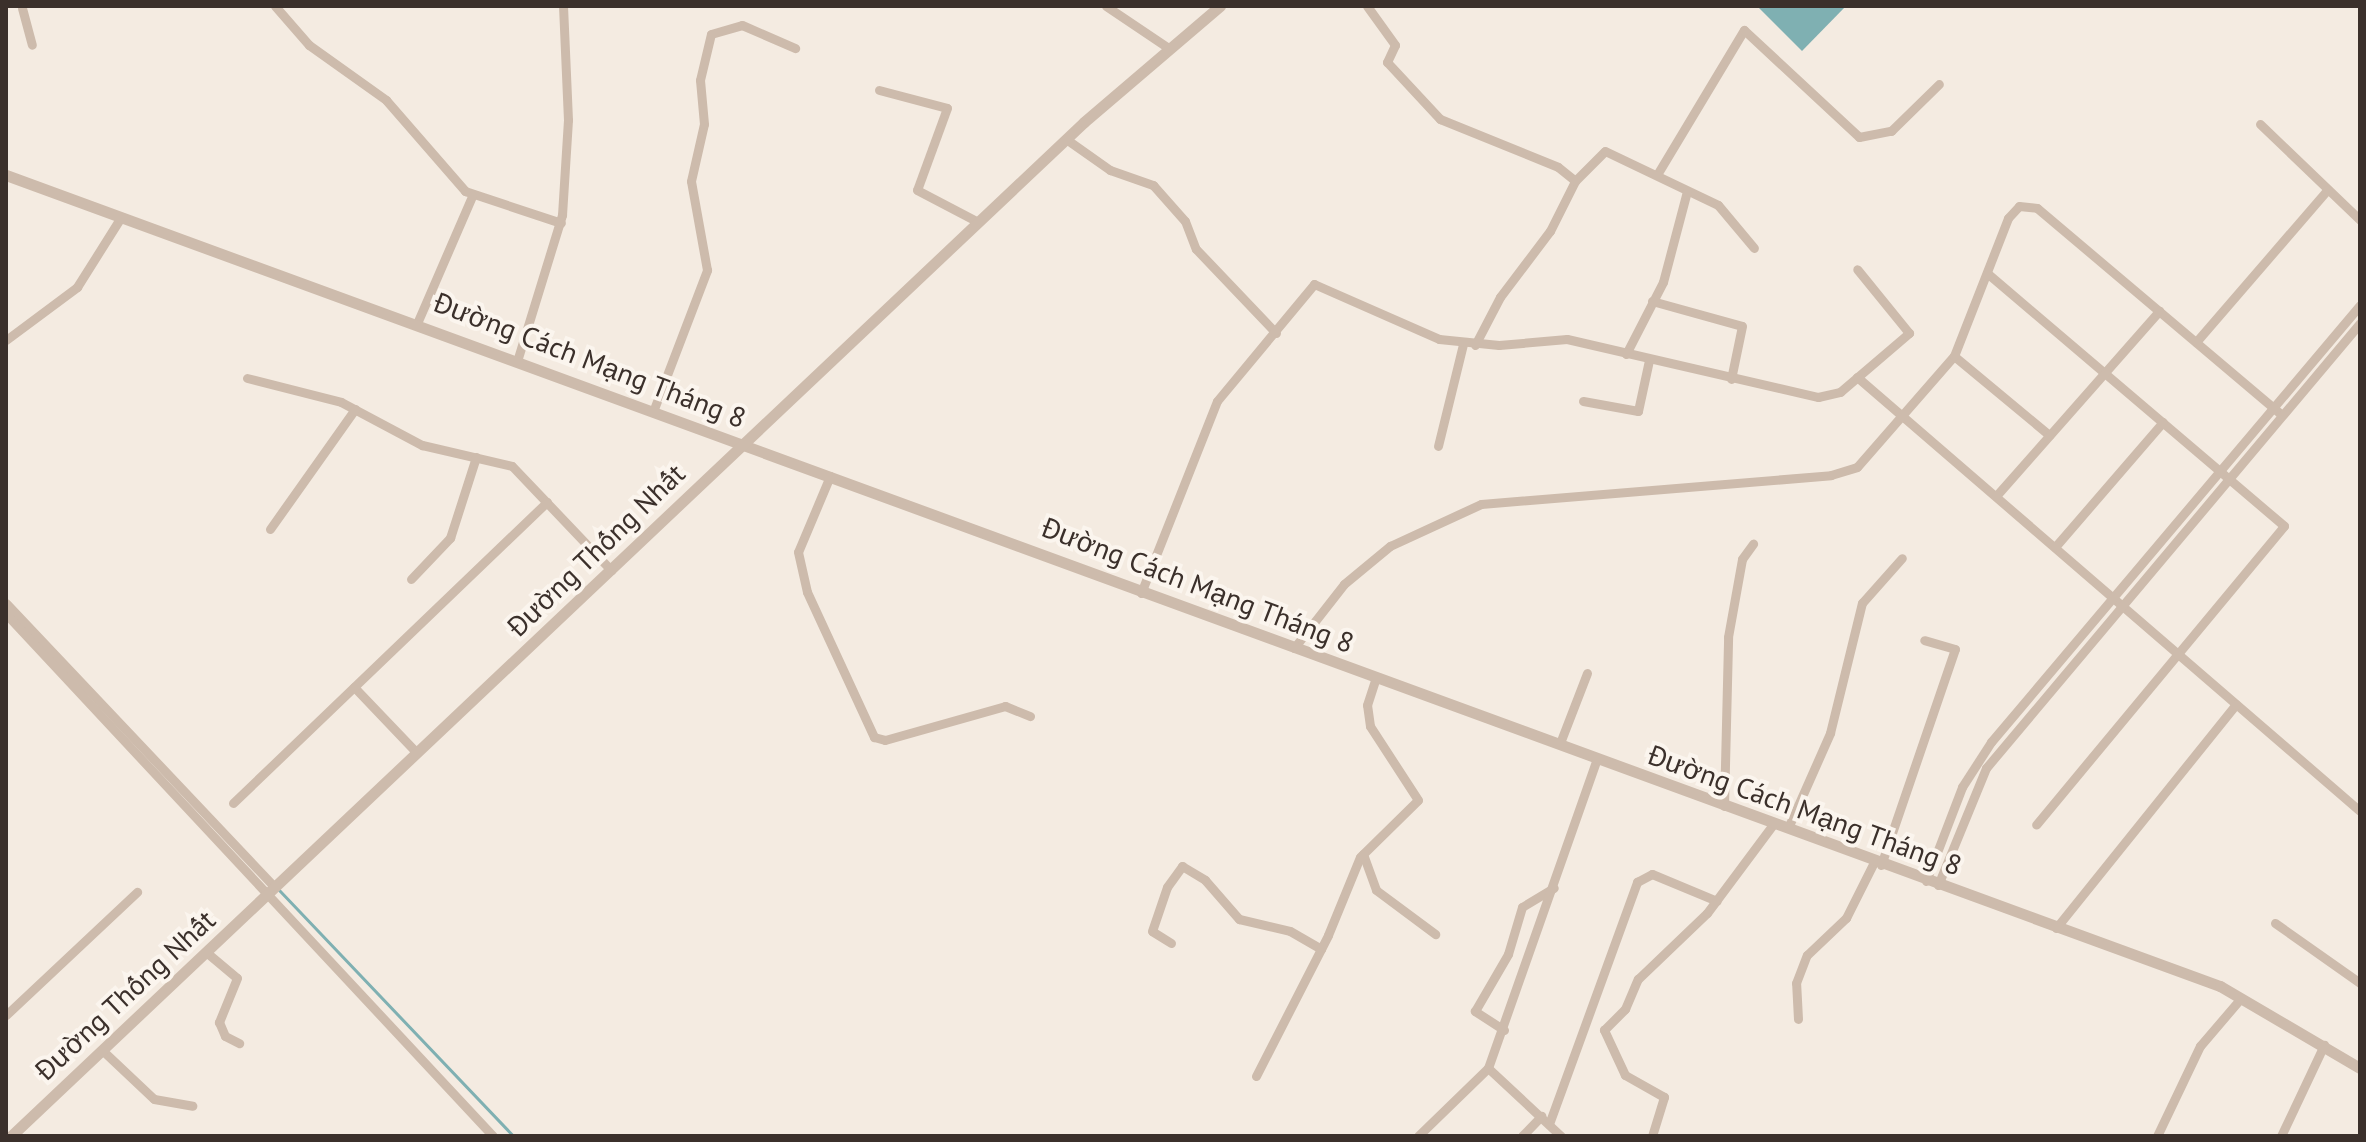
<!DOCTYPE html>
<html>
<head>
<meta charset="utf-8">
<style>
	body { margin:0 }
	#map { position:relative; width:2366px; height:1142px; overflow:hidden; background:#f4ebe1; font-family:"PT Sans",sans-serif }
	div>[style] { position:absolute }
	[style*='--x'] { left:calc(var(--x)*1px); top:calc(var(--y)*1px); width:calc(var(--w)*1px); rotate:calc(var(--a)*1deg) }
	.water>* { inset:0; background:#7fb0b2 }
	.stream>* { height:3px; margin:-1.5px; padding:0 1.5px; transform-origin:1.5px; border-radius:1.5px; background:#7fb0b2 }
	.minor>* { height:9px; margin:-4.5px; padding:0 4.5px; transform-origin:4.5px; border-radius:4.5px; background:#cdbbac }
	.tertiary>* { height:11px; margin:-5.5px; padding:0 5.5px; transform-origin:5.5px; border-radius:5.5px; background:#cdbbac }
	span { translate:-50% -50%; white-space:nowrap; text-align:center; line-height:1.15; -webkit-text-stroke:8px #fbf5ee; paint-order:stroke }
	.street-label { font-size:28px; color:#3b302b }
	.frame { position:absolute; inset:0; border:8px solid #3b302b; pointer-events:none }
</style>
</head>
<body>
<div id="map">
	<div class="water">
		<div style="clip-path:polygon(1757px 6px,1846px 6px,1802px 51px)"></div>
	</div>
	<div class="stream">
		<div style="--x:279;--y:890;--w:340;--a:46.4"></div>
	</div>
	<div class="minor">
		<div style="--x:275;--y:6;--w:52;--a:48.9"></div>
		<div style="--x:309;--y:45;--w:95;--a:35.5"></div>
		<div style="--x:386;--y:100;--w:121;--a:49"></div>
		<div style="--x:465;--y:191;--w:101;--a:18.4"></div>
		<div style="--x:1106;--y:6;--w:77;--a:33.9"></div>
		<div style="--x:1367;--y:6;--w:48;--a:54.3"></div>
		<div style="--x:1395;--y:45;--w:19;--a:115"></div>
		<div style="--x:1387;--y:62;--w:78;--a:47.1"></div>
		<div style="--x:1440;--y:119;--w:127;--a:22.1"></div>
		<div style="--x:1558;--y:167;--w:22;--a:39"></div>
		<div style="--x:22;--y:8;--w:38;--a:75"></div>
		<div style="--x:879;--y:90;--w:70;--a:14.8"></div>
		<div style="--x:947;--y:108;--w:87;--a:110.1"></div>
		<div style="--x:917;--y:190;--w:69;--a:27.7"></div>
		<div style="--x:2260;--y:124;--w:139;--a:43.8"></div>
		<div style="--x:1066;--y:139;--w:54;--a:35.2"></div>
		<div style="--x:1110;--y:170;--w:46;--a:19.2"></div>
		<div style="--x:1153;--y:185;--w:48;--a:48.4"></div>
		<div style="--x:1185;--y:221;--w:30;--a:69"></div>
		<div style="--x:1196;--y:249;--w:116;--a:46.4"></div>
		<div style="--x:1658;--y:173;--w:167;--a:-59"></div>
		<div style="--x:1744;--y:30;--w:157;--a:42.9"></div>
		<div style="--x:1859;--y:137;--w:33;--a:-11"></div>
		<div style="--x:1891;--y:131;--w:67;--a:-44.4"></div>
		<div style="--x:1987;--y:273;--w:390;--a:40.4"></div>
		<div style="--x:2284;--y:526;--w:388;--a:129.7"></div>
		<div style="--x:1652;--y:301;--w:93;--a:15.5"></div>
		<div style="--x:1742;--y:326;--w:54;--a:101.7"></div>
		<div style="--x:418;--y:321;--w:136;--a:-66.6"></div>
		<div style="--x:6;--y:340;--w:89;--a:-36.7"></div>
		<div style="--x:77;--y:287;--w:83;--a:-57.8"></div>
		<div style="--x:2196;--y:342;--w:201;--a:-49.2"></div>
		<div style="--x:1475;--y:345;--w:54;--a:-62.5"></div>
		<div style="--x:1500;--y:297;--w:83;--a:-52.9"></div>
		<div style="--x:1550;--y:231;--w:56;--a:-63.4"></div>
		<div style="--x:1575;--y:181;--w:42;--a:-45"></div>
		<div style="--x:1605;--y:151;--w:125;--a:25.5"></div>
		<div style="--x:1718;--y:205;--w:56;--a:50.1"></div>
		<div style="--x:1626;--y:354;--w:81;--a:-62.8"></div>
		<div style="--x:1663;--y:282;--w:94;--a:-75.2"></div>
		<div style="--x:1954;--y:356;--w:124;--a:39.7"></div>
		<div style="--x:518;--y:358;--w:150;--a:-72.9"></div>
		<div style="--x:562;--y:215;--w:95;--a:-86.4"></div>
		<div style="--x:568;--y:120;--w:114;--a:-92.5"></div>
		<div style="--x:1857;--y:377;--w:664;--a:40.79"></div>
		<div style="--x:247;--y:378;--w:97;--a:14.3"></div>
		<div style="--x:341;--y:402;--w:92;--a:28"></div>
		<div style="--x:422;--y:445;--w:92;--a:13.1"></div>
		<div style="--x:512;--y:466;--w:144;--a:46.4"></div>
		<div style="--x:1583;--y:401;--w:56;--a:10.3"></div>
		<div style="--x:1638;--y:411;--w:52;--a:-77.8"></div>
		<div style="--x:654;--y:409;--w:149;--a:-69.1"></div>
		<div style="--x:707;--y:270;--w:90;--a:-100.2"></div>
		<div style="--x:691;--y:181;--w:58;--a:-77.2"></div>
		<div style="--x:704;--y:124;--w:44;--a:-95.2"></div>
		<div style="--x:700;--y:80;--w:47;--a:-76.6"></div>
		<div style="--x:711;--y:34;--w:32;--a:-16"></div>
		<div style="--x:742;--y:25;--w:58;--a:23.5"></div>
		<div style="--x:1438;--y:446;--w:105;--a:-76.2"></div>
		<div style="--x:830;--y:476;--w:82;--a:112.8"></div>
		<div style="--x:798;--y:552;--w:41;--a:77.3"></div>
		<div style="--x:807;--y:592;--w:160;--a:65.2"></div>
		<div style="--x:874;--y:737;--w:11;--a:15"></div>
		<div style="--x:885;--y:740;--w:125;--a:-15.8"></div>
		<div style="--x:1005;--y:706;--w:27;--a:22"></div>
		<div style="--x:1996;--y:496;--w:247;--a:-48.6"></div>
		<div style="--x:270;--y:529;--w:147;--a:-54.7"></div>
		<div style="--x:2055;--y:547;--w:165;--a:-49.2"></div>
		<div style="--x:411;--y:579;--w:57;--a:-46.4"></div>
		<div style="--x:450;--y:538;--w:85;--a:-72.2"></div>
		<div style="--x:1141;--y:593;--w:206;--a:-68.4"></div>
		<div style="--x:1217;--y:401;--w:152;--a:-50.3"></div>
		<div style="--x:1314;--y:284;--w:137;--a:23.7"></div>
		<div style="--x:1439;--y:339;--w:60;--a:5.7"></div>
		<div style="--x:1499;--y:345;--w:68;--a:-5"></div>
		<div style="--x:1567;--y:339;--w:258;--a:13"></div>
		<div style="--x:1818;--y:397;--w:23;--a:-13"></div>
		<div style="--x:1840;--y:392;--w:91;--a:-40.5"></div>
		<div style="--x:1909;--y:333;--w:82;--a:-129.1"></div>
		<div style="--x:6;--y:603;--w:391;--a:46.6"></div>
		<div style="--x:6;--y:614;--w:714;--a:46.99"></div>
		<div style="--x:1294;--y:648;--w:81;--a:-52"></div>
		<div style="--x:1344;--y:584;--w:60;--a:-39.6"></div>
		<div style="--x:1390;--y:546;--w:100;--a:-24.8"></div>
		<div style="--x:1481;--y:504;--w:351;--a:-4.7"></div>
		<div style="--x:1831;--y:475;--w:27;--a:-17"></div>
		<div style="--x:1857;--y:467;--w:147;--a:-48.9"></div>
		<div style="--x:1954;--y:356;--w:148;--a:-68.6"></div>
		<div style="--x:2008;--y:218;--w:16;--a:-47"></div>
		<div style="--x:2019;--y:206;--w:18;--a:6"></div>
		<div style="--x:2037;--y:208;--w:321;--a:40.2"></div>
		<div style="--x:354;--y:687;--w:91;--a:46.3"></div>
		<div style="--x:1560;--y:743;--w:75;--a:-68.9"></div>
		<div style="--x:233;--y:803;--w:435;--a:-43.8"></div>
		<div style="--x:1724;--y:806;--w:169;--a:-88.6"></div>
		<div style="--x:1728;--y:637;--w:79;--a:-79.8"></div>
		<div style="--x:1742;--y:559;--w:19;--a:-54"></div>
		<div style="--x:1788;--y:828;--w:104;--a:-66.1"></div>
		<div style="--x:1830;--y:733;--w:134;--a:-76.2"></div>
		<div style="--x:1862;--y:603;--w:60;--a:-48.4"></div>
		<div style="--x:1363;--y:854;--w:38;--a:70"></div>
		<div style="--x:1376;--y:890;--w:74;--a:36.7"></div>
		<div style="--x:1881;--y:865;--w:228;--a:-71.1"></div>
		<div style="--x:1955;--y:649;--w:32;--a:-164"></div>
		<div style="--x:1926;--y:881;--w:101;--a:-69"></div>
		<div style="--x:1962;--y:787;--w:54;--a:-57.2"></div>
		<div style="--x:1991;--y:742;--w:572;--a:-49.82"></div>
		<div style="--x:1938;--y:885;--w:126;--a:-67.7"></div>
		<div style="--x:1986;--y:768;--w:581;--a:-49.95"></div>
		<div style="--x:2275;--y:923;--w:104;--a:35.2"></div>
		<div style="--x:2056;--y:928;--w:287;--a:-51.2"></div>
		<div style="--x:1171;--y:943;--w:22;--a:-148"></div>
		<div style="--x:1152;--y:931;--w:46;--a:-71.2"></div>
		<div style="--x:1167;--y:887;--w:26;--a:-54"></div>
		<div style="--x:1182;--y:866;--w:27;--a:31"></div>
		<div style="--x:1205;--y:880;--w:52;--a:48.9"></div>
		<div style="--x:1239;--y:919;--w:52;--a:13.2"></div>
		<div style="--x:1290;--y:931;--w:36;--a:30"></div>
		<div style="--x:206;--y:952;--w:40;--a:40"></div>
		<div style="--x:237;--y:978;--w:48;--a:112.2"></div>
		<div style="--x:219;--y:1022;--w:15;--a:67"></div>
		<div style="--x:225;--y:1036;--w:16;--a:27"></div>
		<div style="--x:6;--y:1015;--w:180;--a:-43.2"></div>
		<div style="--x:1798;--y:1019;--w:36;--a:-93"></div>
		<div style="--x:1796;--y:983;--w:30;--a:-69"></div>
		<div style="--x:1807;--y:955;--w:54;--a:-43.5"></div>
		<div style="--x:1846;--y:918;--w:63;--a:-63.4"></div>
		<div style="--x:1504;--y:1030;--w:35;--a:-147"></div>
		<div style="--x:1475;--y:1011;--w:66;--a:-59.9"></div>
		<div style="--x:1508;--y:954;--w:49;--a:-73.4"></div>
		<div style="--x:1522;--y:907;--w:37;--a:-31"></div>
		<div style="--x:102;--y:1050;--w:71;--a:43.3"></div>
		<div style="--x:154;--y:1099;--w:39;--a:10"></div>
		<div style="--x:1488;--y:1068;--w:100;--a:43"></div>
		<div style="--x:1256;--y:1076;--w:158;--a:-62.9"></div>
		<div style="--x:1328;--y:935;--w:84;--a:-67.7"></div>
		<div style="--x:1360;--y:857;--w:81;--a:-44.5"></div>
		<div style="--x:1418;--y:800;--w:88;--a:-123"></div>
		<div style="--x:1370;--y:726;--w:21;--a:-98"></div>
		<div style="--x:1367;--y:705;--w:28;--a:-72"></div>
		<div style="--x:1549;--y:1124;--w:258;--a:-70"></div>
		<div style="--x:1637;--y:882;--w:17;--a:-28"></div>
		<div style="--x:1652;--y:874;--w:70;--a:22.6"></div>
		<div style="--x:1418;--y:1136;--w:98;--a:-44.2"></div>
		<div style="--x:1488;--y:1068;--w:328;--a:-70.6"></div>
		<div style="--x:1522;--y:1136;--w:28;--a:-46"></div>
		<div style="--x:1652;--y:1136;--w:41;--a:-72.9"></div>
		<div style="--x:1664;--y:1097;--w:45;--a:-150.6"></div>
		<div style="--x:1625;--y:1075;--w:50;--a:-115"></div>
		<div style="--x:1604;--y:1030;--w:30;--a:-45"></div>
		<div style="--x:1625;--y:1009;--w:33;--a:-67"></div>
		<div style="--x:1638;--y:979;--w:95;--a:-43.7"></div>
		<div style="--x:1707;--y:913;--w:112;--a:-53.3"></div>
		<div style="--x:2157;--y:1136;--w:100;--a:-64.5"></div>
		<div style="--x:2200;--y:1046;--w:63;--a:-49.5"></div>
		<div style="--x:2281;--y:1136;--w:101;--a:-64.7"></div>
	</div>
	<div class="tertiary">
		<div style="--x:6;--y:175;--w:2358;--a:20.12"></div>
		<div style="--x:2220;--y:986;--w:162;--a:30.4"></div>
		<div style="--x:11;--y:1136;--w:1476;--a:-43.38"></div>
		<div style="--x:1084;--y:122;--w:179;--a:-40.5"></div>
	</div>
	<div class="street-label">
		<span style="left:590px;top:360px;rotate:21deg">Đường Cách Mạng Tháng 8</span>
		<span style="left:596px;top:550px;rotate:-44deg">Đường Thống Nhất</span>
		<span style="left:1198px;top:585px;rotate:21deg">Đường Cách Mạng Tháng 8</span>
		<span style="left:1805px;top:810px;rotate:20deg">Đường Cách Mạng Tháng 8</span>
		<span style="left:125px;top:995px;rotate:-43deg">Đường Thống Nhất</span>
	</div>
	<div class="frame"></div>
</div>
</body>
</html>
